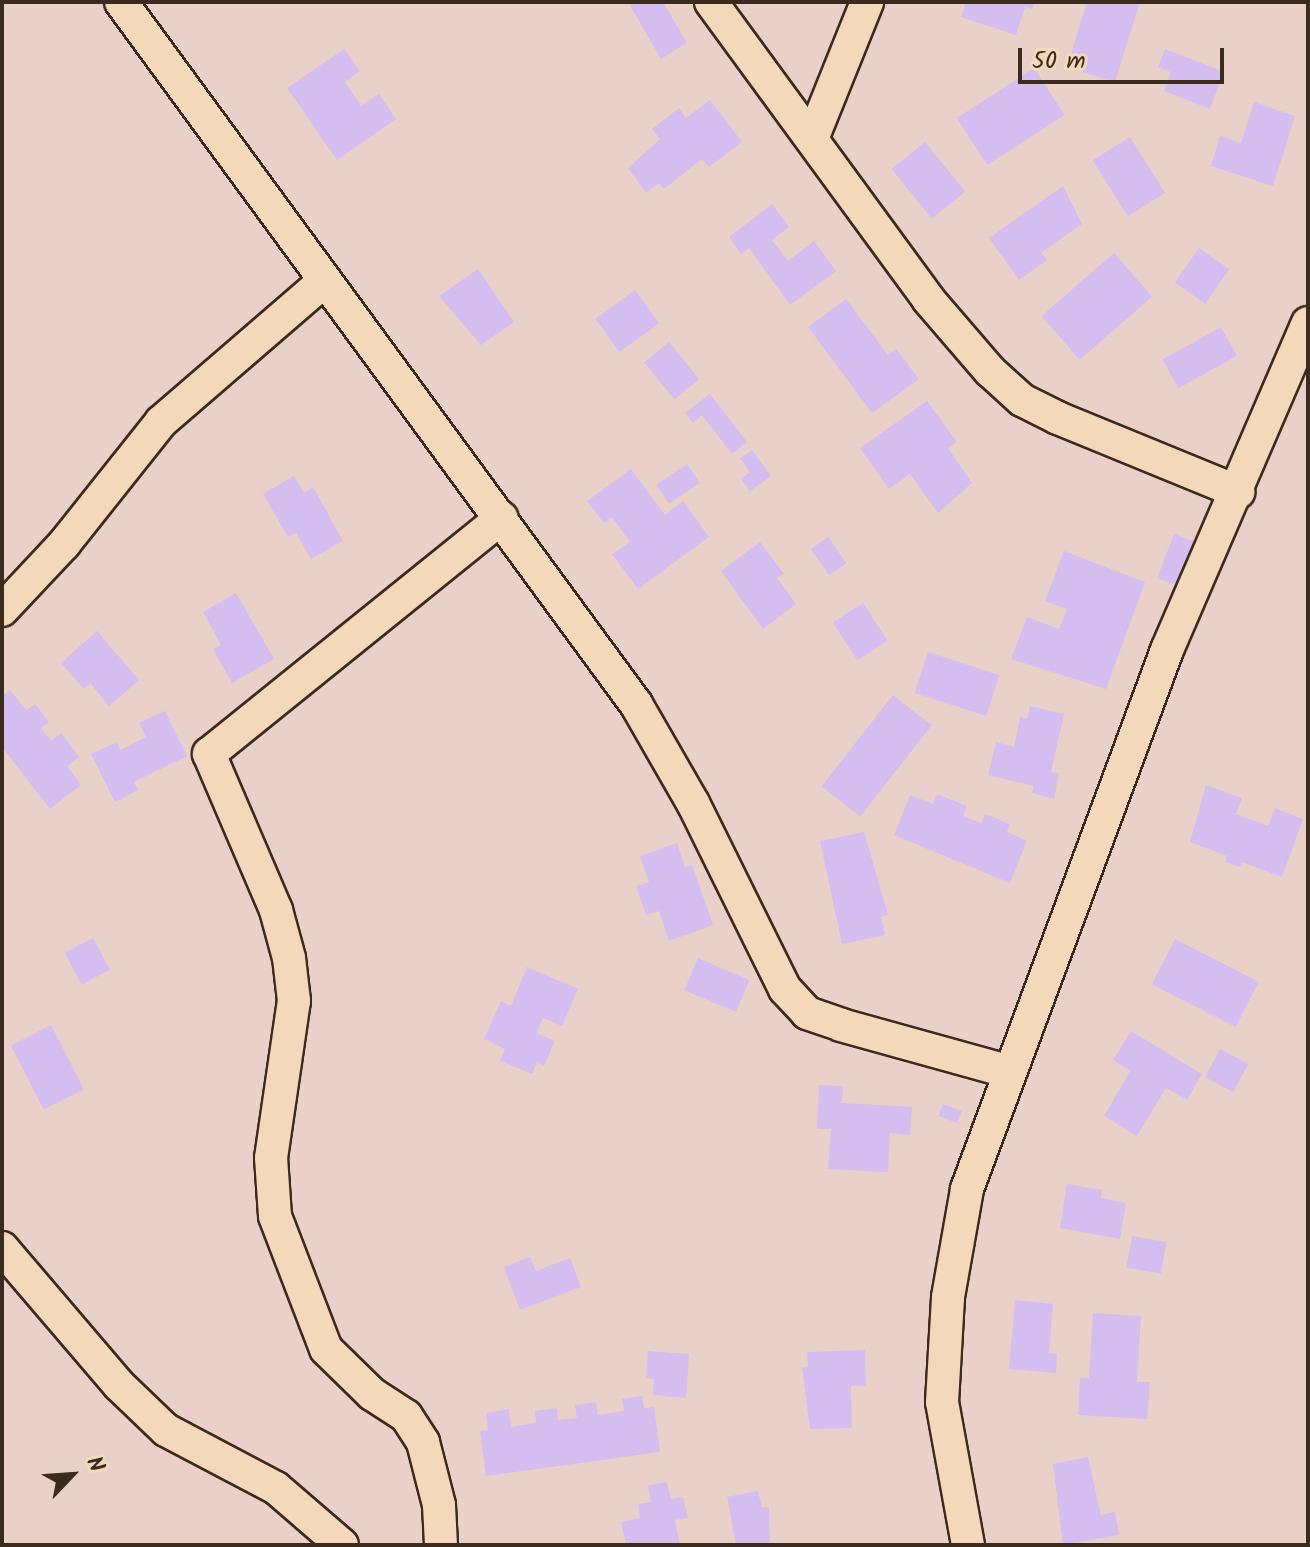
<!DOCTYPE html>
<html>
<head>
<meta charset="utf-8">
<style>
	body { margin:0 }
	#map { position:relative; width:1310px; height:1547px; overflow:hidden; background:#e9d1ca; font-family:Kalam,sans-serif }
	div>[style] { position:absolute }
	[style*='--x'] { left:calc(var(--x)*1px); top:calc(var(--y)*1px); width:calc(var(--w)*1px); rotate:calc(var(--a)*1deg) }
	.building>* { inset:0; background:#d3beef; transform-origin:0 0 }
	.roads { filter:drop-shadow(2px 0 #3b2a1e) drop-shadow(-2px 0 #3b2a1e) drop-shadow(0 2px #3b2a1e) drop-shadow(0 -2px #3b2a1e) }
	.street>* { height:32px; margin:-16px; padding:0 16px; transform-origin:16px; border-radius:16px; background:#f3d9ba }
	span { translate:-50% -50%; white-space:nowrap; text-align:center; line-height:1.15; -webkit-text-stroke:7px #f3d9ba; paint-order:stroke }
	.frame { position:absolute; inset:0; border:4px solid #3b2a1e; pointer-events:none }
	.north { position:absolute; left:32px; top:1435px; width:80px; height:80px; -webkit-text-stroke:6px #f3d9ba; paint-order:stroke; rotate:65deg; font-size:22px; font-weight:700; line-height:32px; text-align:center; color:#3b2a1e }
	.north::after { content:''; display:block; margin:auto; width:28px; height:36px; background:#3b2a1e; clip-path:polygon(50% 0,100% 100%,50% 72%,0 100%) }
	.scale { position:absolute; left:1018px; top:48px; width:206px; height:36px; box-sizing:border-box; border:4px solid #3b2a1e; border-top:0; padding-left:10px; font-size:24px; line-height:28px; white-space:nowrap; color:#3b2a1e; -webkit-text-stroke:6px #f3d9ba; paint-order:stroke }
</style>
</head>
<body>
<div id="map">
	<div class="building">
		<div style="clip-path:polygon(628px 2px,663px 2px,687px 43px,661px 59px)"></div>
		<div style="clip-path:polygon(966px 2px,1035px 2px,1032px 9px,1025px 7px,1016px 35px,961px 17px)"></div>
		<div style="clip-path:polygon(1087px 2px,1140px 2px,1115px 82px,1067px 67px)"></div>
		<div style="clip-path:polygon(344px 49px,360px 71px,345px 82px,361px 106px,379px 94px,396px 119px,337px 160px,287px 88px)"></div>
		<div style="clip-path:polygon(1165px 49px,1224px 72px,1210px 109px,1164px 91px,1171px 72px,1158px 67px)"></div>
		<div style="left:1034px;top:68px;width:56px;height:92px;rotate:57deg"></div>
		<div style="clip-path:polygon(710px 100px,742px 142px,709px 167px,702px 159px,664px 189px,659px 183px,646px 193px,628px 168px,660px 139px,652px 129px,679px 108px,686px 118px)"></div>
		<div style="clip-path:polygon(1254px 102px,1295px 116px,1273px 186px,1211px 166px,1220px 136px,1241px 143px)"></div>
		<div style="left:1130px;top:137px;width:66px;height:44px;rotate:58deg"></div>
		<div style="left:925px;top:142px;width:64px;height:43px;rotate:51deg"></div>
		<div style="clip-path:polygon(1063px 186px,1082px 224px,1041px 253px,1047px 260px,1019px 280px,989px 238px)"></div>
		<div style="clip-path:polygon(772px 204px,789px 227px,772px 240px,788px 261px,814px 241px,836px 271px,790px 305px,749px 248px,741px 254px,729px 237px)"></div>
		<div style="left:1199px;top:248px;width:37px;height:42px;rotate:35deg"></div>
		<div style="left:1114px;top:253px;width:58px;height:96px;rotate:49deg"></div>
		<div style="clip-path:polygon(478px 269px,514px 322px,481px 345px,439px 296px)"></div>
		<div style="left:635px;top:290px;width:41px;height:49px;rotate:54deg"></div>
		<div style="clip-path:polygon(846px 299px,888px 355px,896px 349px,919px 379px,872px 413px,808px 327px)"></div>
		<div style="left:1221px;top:327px;width:33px;height:67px;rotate:61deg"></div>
		<div style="left:669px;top:342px;width:48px;height:32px;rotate:51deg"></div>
		<div style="clip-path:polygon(710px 394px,747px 442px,732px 454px,702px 415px,693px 423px,685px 413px)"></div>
		<div style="clip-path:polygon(927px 401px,957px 442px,948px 448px,972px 483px,938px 513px,910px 474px,889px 489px,860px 448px)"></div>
		<div style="clip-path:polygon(752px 450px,771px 476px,750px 491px,741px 479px,750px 472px,740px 458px)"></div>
		<div style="left:687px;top:464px;width:23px;height:37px;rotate:56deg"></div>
		<div style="clip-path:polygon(631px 469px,665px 515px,683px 501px,709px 537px,638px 589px,612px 554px,630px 542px,612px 517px,604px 523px,587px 501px)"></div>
		<div style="clip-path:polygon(294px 476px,304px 493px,313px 487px,343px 541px,311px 559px,296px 533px,288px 537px,263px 494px)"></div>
		<div style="left:1174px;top:534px;width:25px;height:47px;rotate:21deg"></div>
		<div style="left:828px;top:537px;width:32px;height:21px;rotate:55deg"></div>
		<div style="clip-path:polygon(760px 542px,784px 574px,777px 578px,796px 604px,763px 629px,721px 571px)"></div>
		<div style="clip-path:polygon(1064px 551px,1145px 582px,1106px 689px,1011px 659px,1027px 617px,1059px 629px,1067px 609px,1045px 601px)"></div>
		<div style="clip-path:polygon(236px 593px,274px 659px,232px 683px,213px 649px,221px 645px,203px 612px)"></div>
		<div style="left:863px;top:603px;width:45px;height:36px;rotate:57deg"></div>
		<div style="clip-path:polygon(97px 631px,139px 680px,109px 706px,90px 683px,84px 689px,61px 663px)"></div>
		<div style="left:928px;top:652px;width:75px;height:43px;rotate:18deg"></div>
		<div style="clip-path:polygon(10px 690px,26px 710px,35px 704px,49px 722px,41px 728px,51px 741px,61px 733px,79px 757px,67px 766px,81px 785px,50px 809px,2px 747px,2px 696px)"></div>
		<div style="left:893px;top:695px;width:49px;height:116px;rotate:38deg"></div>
		<div style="clip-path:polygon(1030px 706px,1064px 714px,1051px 772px,1059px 773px,1054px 799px,1032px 793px,1034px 786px,988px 775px,996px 742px,1014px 747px,1020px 717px,1027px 719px)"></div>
		<div style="clip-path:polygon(165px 711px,187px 756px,134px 782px,138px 790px,115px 802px,91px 754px,117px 742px,120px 750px,146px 737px,139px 723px)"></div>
		<div style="clip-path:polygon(1206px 785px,1242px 798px,1236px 814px,1268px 826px,1275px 808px,1303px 819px,1282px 877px,1242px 862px,1240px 867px,1225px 862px,1227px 856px,1190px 842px)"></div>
		<div style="clip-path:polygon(937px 794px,967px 806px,963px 816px,981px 823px,985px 814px,1010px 824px,1007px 832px,1027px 841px,1010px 883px,894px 835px,910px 795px,933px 804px)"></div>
		<div style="clip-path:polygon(864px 832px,888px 915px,881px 917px,885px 935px,842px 944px,820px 841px)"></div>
		<div style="clip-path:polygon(677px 843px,685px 867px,692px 865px,713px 925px,669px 941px,659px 911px,646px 915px,636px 886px,649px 882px,640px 856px)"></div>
		<div style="left:93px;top:938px;width:36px;height:32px;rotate:62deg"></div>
		<div style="left:1175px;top:939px;width:94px;height:51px;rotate:27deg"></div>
		<div style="left:698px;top:958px;width:56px;height:35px;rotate:23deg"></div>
		<div style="clip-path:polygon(527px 967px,578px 989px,562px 1026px,543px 1018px,537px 1033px,555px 1041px,544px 1066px,537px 1062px,532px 1074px,500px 1061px,505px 1049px,484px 1039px,501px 1001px,511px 1006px)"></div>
		<div style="left:51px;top:1025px;width:72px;height:45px;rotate:63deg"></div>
		<div style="clip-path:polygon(1131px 1031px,1202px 1074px,1187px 1100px,1166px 1088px,1137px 1136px,1104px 1116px,1130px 1071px,1113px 1060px)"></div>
		<div style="left:1220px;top:1049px;width:32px;height:32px;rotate:28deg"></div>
		<div style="clip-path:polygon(819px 1085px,843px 1086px,842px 1103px,912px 1107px,910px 1135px,890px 1133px,888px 1172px,828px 1169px,831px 1129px,817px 1129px)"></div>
		<div style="left:943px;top:1104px;width:20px;height:13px;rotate:20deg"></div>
		<div style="clip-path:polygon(1067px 1184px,1102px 1190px,1101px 1198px,1126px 1203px,1120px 1239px,1060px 1228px)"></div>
		<div style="left:1132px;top:1236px;width:35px;height:32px;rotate:10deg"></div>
		<div style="clip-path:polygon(530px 1257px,536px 1271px,570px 1258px,581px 1287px,520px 1310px,504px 1267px)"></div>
		<div style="clip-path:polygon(1015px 1300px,1053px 1304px,1049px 1353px,1057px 1354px,1056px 1373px,1009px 1369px)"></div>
		<div style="clip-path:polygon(1093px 1313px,1141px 1316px,1137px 1382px,1150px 1382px,1147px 1419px,1078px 1415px,1080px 1378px,1089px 1378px)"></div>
		<div style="clip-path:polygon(865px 1350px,866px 1386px,851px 1386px,852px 1428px,810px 1429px,802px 1368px,808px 1367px,807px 1352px)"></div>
		<div style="clip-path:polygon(648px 1351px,689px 1354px,686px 1398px,653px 1395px,654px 1379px,646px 1378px)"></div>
		<div style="clip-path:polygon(642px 1396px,644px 1408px,654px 1407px,660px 1452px,486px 1476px,480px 1431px,488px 1430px,486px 1413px,509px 1409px,511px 1427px,536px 1423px,535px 1411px,557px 1408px,558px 1420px,577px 1418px,575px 1405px,596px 1402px,598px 1415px,624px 1411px,622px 1399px)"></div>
		<div style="clip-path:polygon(1088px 1457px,1101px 1515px,1115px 1512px,1119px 1535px,1063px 1545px,1053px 1464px)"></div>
		<div style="clip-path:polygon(667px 1482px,671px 1499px,683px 1497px,688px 1518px,675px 1520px,680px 1545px,626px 1545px,621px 1522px,640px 1518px,638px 1504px,651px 1502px,648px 1485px)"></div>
		<div style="clip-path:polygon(758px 1491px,762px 1508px,769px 1507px,770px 1545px,736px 1545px,727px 1497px)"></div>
	</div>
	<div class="roads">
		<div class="street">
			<div style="--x:121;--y:2;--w:871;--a:53.74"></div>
			<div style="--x:636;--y:704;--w:114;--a:60.1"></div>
			<div style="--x:693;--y:803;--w:208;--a:63.7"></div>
			<div style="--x:785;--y:989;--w:33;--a:47"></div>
			<div style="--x:807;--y:1013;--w:36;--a:19"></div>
			<div style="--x:841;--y:1025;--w:172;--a:15.5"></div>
			<div style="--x:711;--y:2;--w:368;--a:53.8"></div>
			<div style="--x:928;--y:299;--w:95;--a:49.3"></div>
			<div style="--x:990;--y:371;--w:43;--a:42.2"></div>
			<div style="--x:1022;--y:400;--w:40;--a:26.6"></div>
			<div style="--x:1058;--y:418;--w:195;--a:22.3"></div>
			<div style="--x:812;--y:139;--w:148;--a:-68.1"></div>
			<div style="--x:2;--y:610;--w:91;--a:-46.8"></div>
			<div style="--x:64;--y:544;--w:156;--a:-51.5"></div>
			<div style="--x:161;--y:422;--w:214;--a:-40.8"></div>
			<div style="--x:2;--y:1248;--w:180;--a:49.5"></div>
			<div style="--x:119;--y:1385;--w:65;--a:43.8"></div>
			<div style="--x:166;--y:1430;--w:124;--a:27.8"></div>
			<div style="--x:276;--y:1488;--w:87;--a:40.8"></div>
			<div style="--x:441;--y:1545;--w:40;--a:-92.9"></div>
			<div style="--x:439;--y:1505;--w:65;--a:-104.3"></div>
			<div style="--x:423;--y:1442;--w:31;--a:-123"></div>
			<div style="--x:406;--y:1416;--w:40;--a:-147.1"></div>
			<div style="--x:372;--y:1394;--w:64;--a:-135.6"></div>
			<div style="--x:326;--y:1349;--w:142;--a:-111"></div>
			<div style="--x:275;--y:1216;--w:58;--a:-93.9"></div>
			<div style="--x:271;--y:1158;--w:159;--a:-81.7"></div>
			<div style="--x:294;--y:1001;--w:43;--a:-96.6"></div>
			<div style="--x:289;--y:958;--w:50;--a:-105.2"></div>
			<div style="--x:276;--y:910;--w:170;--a:-113.2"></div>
			<div style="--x:209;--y:754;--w:376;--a:-38.9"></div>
			<div style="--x:968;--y:1545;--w:145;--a:-100.3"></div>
			<div style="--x:942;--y:1402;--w:105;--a:-86.7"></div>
			<div style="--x:948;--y:1297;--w:110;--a:-80"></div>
			<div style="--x:967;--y:1189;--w:575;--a:-69.64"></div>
			<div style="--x:1167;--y:650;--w:356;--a:-66.7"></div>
		</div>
	</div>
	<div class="frame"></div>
	<div class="north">N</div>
	<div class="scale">50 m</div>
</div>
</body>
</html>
